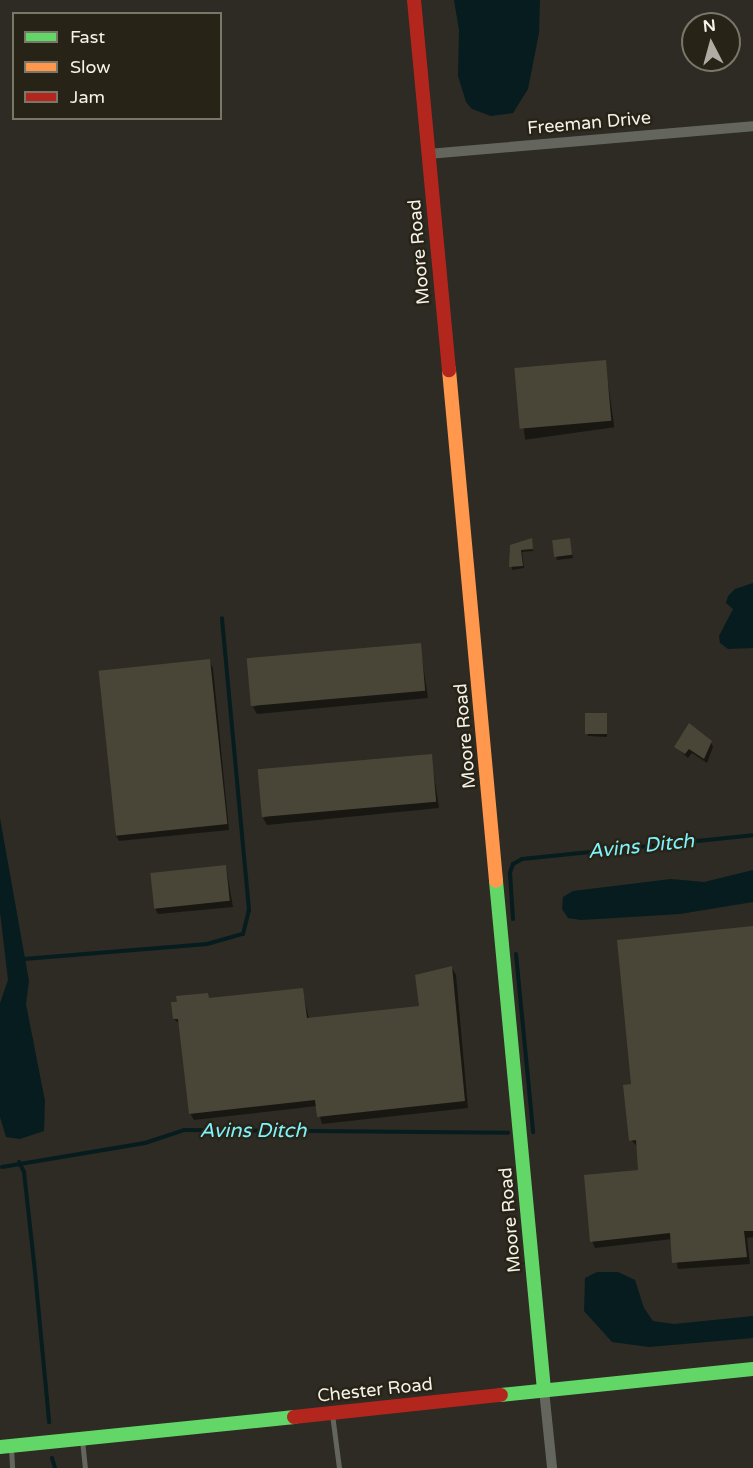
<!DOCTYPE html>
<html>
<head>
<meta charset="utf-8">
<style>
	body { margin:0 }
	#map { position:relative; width:753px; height:1468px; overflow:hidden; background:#2d2b23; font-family:"Varela Round",sans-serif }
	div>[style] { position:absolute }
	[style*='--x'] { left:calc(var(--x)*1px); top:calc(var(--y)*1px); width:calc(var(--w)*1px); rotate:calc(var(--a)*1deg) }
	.water>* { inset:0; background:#071c1e }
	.shadow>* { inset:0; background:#0007; transform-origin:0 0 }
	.stream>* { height:4px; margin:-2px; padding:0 2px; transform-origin:2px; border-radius:2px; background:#071c1e }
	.building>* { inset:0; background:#494638; transform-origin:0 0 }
	.lane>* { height:5px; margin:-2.5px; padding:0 2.5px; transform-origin:2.5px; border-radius:2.5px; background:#64665e }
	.street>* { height:10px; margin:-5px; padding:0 5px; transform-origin:5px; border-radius:5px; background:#64665e }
	.fast>* { height:14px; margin:-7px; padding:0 7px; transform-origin:7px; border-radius:7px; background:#63d668 }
	.slow>* { height:14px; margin:-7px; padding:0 7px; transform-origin:7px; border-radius:7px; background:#ff974d }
	.jam>* { height:14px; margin:-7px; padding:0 7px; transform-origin:7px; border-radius:7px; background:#b3261e }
	span { translate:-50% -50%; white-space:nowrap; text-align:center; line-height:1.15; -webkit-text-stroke:5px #272316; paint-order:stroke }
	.street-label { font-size:18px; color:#f5f2e9 }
	.water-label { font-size:20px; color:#7ff3fd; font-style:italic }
	.legend { position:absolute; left:12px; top:12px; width:210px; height:108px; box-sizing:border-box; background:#272316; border:2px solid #79766a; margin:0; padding:8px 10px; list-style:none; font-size:18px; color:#f5f2e9 }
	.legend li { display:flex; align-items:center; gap:12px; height:30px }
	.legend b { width:30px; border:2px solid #79766a }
	.north { position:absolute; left:681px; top:12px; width:60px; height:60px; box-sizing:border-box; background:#272316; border:2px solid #79766a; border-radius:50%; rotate:354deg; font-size:16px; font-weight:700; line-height:24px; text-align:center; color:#f5f2e9 }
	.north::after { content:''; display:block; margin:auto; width:21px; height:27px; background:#afaca4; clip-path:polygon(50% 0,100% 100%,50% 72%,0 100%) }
</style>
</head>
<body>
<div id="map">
	<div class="water">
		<div style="clip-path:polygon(454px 0,540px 0,539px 33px,528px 89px,513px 113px,491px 116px,472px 109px,466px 102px,458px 76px,459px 30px)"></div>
		<div style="clip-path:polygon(753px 583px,753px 648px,728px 649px,720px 643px,719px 636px,733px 609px,726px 603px,728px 596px,735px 589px)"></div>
		<div style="clip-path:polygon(0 818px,29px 981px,26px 1004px,45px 1101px,44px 1131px,20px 1139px,6px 1137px,0 1117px,0 1003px,8px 980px,0 912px)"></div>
		<div style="clip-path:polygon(753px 870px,753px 902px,680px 914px,581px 920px,568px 918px,562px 909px,563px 897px,573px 891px,671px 879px,704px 882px)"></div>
		<div style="clip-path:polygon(597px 1272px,618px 1272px,635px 1280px,644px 1308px,653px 1321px,674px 1324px,753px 1316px,753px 1338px,649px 1347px,612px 1342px,584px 1311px,585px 1278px)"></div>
	</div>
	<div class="shadow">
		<div style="left:605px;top:361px;width:67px;height:90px;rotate:82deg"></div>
		<div style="clip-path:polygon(531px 540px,533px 551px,522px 552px,524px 568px,512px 570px,511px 546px)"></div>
		<div style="clip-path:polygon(569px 540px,573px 558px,557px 560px,553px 542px)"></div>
		<div style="clip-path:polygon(420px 645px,428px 698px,257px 714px,253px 707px)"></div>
		<div style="clip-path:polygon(209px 661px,213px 668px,229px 830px,119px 841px,115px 834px)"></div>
		<div style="clip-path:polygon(606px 715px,607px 737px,588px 736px,587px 733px)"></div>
		<div style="clip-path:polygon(711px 742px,713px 747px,707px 763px,692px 753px,688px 758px,676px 747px)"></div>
		<div style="clip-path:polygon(431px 755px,439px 808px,267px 825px,263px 818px)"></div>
		<div style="clip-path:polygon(226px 867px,233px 907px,158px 914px,155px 908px)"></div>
		<div style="clip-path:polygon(753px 928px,753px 1237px,747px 1238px,750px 1264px,678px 1269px,672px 1239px,595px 1248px,592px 1241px,640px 1171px,638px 1147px,631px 1140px,632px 1086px)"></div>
		<div style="clip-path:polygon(452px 968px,456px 975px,468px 1108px,322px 1124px,317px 1106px,194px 1120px,190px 1113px,181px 1025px,174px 1019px,207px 995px,210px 1000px,302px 990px,309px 1019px,420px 1007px)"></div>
	</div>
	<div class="stream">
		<div style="--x:513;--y:919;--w:46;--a:-93.7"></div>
		<div style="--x:510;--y:873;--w:9;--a:-72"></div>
		<div style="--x:513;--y:864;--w:10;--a:-29"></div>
		<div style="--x:522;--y:859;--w:232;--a:-5.9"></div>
		<div style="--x:516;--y:954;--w:179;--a:84.5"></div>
		<div style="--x:24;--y:959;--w:184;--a:-4.7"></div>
		<div style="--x:207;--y:944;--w:37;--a:-16"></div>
		<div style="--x:243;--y:934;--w:25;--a:-76"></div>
		<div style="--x:249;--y:910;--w:293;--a:-95.3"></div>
		<div style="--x:19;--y:1162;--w:11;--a:63"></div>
		<div style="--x:24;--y:1172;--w:91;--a:83.7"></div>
		<div style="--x:34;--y:1262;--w:161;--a:84.6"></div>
		<div style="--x:2;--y:1167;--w:145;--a:-9.5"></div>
		<div style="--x:145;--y:1143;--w:41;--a:-18.4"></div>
		<div style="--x:184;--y:1130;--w:324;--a:0.5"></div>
		<div style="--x:52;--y:1458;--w:10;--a:73"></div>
	</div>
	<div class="building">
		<div style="left:606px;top:360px;width:61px;height:92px;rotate:85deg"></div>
		<div style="clip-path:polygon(532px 538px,533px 549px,521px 550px,523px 566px,509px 567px,510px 545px)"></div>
		<div style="left:570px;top:538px;width:17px;height:18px;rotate:83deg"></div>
		<div style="left:421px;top:643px;width:48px;height:175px;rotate:85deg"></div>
		<div style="left:210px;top:659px;width:166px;height:112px;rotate:84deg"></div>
		<div style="left:585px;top:713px;width:22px;height:21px"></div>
		<div style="clip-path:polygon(689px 723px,712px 741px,704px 759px,689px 749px,685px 754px,674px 747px)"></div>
		<div style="left:432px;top:754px;width:48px;height:175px;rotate:85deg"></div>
		<div style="left:226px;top:865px;width:36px;height:76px;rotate:84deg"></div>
		<div style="clip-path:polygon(753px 926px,753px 1231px,744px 1231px,747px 1257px,672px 1263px,670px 1233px,590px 1242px,584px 1175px,638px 1170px,636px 1140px,629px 1141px,623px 1085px,631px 1084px,617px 940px)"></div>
		<div style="clip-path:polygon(452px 966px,465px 1101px,317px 1117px,315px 1100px,189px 1114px,178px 1019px,173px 1019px,171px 1002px,177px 1002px,176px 996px,208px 993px,209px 998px,303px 988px,307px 1018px,419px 1006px,415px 975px)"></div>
	</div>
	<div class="lane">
		<div style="--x:332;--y:1414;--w:54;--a:82.6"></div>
		<div style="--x:82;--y:1440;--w:28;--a:84"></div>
		<div style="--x:11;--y:1447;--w:21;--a:87"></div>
	</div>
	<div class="street">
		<div style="--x:428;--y:154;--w:326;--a:-4.9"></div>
		<div style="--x:544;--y:1390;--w:78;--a:84.1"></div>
	</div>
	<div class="fast">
		<div style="--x:496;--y:881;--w:511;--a:84.61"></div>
		<div style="--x:501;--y:1395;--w:253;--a:-5.9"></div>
		<div style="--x:0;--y:1447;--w:296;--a:-5.8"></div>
	</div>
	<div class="slow">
		<div style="--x:449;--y:370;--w:513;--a:84.74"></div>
	</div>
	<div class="jam">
		<div style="--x:414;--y:0;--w:372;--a:84.6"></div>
		<div style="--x:294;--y:1417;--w:208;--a:-6.1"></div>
	</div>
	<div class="street-label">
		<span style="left:589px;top:123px;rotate:-5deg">Freeman Drive</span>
		<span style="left:419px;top:252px;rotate:-95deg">Moore Road</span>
		<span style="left:465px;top:736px;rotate:-95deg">Moore Road</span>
		<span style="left:510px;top:1220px;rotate:-95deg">Moore Road</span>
		<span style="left:375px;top:1390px;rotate:-6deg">Chester Road</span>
	</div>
	<div class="water-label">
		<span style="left:641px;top:847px;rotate:-6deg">Avins Ditch</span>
		<span style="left:253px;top:1131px">Avins Ditch</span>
	</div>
	<ul class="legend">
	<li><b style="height:8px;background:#63d668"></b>Fast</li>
	<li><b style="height:8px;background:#ff974d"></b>Slow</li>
	<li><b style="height:8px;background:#b3261e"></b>Jam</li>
	</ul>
	<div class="north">N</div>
</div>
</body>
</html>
